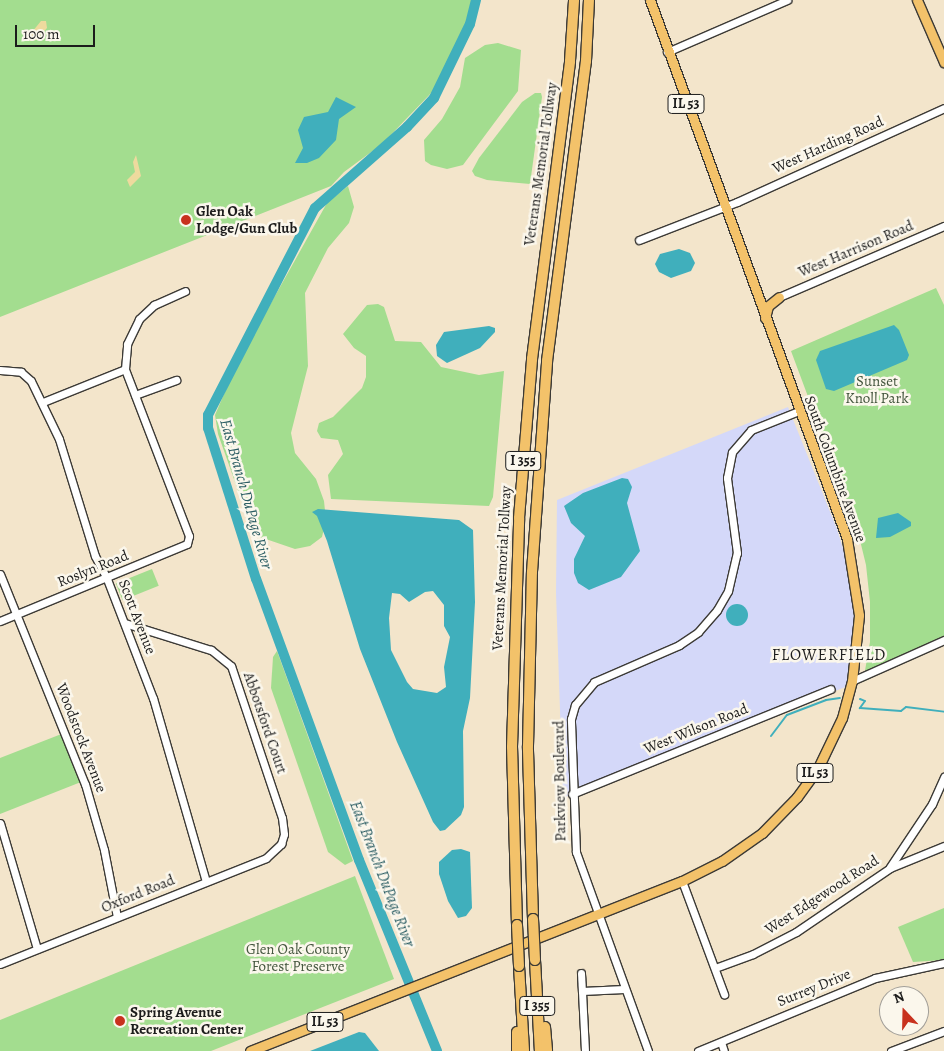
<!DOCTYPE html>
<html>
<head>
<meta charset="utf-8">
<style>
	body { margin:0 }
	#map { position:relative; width:944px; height:1051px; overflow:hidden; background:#f3e5cb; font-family:Alegreya,serif }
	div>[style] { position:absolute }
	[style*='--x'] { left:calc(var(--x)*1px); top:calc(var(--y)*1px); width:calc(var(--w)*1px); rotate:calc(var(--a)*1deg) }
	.built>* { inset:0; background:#d4d8f9 }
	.green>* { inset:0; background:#a3dd8f; transform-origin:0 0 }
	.sand>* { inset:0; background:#eeda9e }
	.water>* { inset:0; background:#40afbc }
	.round { border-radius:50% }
	.stream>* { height:2px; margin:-1px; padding:0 1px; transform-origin:1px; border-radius:1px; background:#40afbc }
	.river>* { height:10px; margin:-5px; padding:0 5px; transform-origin:5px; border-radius:5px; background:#40afbc }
	.roads { filter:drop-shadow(1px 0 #3c3a36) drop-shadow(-1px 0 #3c3a36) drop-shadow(0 1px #3c3a36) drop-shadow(0 -1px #3c3a36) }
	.minor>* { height:7px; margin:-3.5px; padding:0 3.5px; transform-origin:3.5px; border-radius:3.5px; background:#fff }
	.major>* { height:9px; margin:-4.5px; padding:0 4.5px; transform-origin:4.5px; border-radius:4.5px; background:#f3c26a }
	.highway>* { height:10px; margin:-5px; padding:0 5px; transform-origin:5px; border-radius:5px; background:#f3c26a }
	.bridges { filter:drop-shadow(1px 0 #3c3a36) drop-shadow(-1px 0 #3c3a36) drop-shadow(0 1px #3c3a36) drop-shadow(0 -1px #3c3a36) }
	.highway-bridge>* { height:10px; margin:-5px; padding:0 5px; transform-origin:5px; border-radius:5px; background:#f3c26a }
	.dots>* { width:14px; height:14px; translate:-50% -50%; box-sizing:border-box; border:2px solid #fbf7ec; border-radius:50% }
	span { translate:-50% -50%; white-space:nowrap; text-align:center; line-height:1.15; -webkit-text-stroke:5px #fbf7ec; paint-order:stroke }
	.shield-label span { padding:1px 4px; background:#fbf7ec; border:1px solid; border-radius:4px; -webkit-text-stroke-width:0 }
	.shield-label { font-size:14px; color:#1c1c1c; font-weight:700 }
	.street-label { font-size:15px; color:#1c1c1c }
	.poi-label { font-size:15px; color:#1c1c1c; font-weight:700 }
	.left { translate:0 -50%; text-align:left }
	.park-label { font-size:15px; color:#44563e }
	.water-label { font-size:16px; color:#2c5e64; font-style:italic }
	.neighbourhood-label { font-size:16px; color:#1c1c1c; letter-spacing:1px }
	.north { position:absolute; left:879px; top:986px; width:50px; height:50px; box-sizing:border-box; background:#fbf7ec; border:1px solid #a29f99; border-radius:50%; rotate:339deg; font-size:14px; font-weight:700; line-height:20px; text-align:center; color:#1c1c1c }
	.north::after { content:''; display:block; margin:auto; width:18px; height:22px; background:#c8321e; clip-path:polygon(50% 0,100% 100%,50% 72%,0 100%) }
	.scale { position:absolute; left:15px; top:25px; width:80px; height:22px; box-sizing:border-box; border:2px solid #1c1c1c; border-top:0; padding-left:6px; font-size:15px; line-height:18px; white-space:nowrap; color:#1c1c1c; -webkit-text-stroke:4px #fbf7ec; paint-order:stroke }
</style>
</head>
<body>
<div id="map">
	<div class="built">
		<div style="clip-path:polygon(788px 407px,837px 529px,854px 584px,856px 617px,848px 686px,563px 798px,556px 593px,557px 500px)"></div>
	</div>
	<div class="green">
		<div style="clip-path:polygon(0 0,473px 0,462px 33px,435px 89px,382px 144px,344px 172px,331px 186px,0 317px)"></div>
		<div style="clip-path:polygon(498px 43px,521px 50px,518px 91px,463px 165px,447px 169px,431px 165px,425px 161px,424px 140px,442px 119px,460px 87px,465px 58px,485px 45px)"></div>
		<div style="clip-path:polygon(535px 93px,541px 93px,542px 97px,530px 184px,487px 180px,475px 176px,472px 171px,479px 158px,522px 102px)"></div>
		<div style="clip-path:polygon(348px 186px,354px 207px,349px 223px,328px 248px,305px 293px,308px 366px,291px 433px,295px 453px,316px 479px,324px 501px,326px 520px,322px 537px,310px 546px,295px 549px,257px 536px,251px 527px,218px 434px,215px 415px,237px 364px,327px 203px)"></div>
		<div style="clip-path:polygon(936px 288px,944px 305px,944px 642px,863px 682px,870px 642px,870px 602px,866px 565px,857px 528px,791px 351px)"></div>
		<div style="clip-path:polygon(378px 304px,384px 307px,395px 341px,421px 342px,441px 367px,479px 375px,504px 371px,493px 497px,489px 506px,331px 499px,328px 475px,343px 454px,338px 440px,321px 438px,317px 431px,319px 423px,333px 417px,362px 388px,366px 377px,366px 356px,354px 348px,343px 334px,367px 305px)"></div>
		<div style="left:152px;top:569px;width:18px;height:39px;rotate:68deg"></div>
		<div style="clip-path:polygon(277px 651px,353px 861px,345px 865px,328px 852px,271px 688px,273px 657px)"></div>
		<div style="clip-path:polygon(64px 733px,81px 782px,0 814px,0 758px)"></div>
		<div style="clip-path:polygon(355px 876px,394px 979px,211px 1051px,0 1051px,0 1020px)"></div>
		<div style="clip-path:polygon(944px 908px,944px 960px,913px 962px,898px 927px)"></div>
	</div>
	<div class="sand">
		<div style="clip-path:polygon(41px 21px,46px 21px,47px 28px,36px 40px,30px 41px,28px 37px)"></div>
		<div style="clip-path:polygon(136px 155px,141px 176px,130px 187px,127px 180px,135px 172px,133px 162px)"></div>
	</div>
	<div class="water">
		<div style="clip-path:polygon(336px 97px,356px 107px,339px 119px,336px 140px,319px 158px,307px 163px,295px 163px,303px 148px,298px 130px,304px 117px,328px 112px)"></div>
		<div style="clip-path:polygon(679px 249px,690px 253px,695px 263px,691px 271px,671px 278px,659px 272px,655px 264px,660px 254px)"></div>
		<div style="clip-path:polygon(894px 325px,899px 330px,909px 355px,907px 360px,834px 391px,826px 389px,816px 360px,820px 351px)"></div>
		<div style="clip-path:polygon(489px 326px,495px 328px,495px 332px,480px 348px,447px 363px,437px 356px,436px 345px,444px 332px)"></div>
		<div style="clip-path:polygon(622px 478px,628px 479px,632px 487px,627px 503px,640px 551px,621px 577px,589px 590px,578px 583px,574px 573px,574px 559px,585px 536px,571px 523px,564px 506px,583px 493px)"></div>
		<div style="clip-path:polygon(evenodd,318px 509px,459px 520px,473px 530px,475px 602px,470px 698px,463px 731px,464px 807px,461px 815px,445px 830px,440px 831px,433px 822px,397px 742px,360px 649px,327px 541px,317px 516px,312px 512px,318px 509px,433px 591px,444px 605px,444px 626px,450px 637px,444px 667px,446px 687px,437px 693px,413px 689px,407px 682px,391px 650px,389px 618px,392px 593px,400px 594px,409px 602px,425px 592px,433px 591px)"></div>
		<div style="clip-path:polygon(898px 513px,911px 522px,911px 526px,890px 537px,876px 538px,878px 518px)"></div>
		<div class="round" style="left:726px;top:604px;width:22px;height:22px"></div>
		<div style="clip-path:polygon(461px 849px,470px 852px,472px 908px,466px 916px,458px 918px,448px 901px,439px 874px,439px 862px,452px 850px)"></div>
		<div style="clip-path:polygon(359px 1032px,365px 1033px,379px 1051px,310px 1051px)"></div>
	</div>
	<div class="stream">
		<div style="--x:860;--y:699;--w:5;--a:22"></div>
		<div style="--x:865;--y:701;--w:9;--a:126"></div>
		<div style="--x:860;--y:708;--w:41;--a:4.2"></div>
		<div style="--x:901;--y:711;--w:6;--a:-39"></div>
		<div style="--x:906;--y:707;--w:38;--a:7"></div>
		<div style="--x:771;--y:736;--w:26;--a:-53"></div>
		<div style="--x:787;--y:715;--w:42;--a:-21"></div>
		<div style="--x:826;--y:700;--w:14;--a:-8"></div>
	</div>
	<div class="river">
		<div style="--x:437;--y:1051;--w:206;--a:-112.2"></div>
		<div style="--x:359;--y:860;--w:299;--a:-110.1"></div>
		<div style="--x:256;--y:579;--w:158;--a:-107.6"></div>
		<div style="--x:208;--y:428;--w:13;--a:-90"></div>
		<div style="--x:208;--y:415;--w:233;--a:-62.7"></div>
		<div style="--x:315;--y:208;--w:123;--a:-41.4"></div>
		<div style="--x:407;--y:127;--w:40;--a:-47"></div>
		<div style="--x:434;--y:98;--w:82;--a:-64.1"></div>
		<div style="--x:470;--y:24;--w:25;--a:-76"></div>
	</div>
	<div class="roads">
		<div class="minor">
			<div style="--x:667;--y:52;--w:131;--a:-23.4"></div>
			<div style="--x:639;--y:240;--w:105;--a:-21.2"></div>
			<div style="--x:737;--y:202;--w:227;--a:-24.4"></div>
			<div style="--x:779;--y:297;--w:180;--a:-23.3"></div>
			<div style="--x:0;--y:370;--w:21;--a:5"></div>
			<div style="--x:21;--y:372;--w:13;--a:42"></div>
			<div style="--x:31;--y:381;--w:64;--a:64.2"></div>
			<div style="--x:59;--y:439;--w:122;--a:72.9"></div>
			<div style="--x:95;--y:556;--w:26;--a:62"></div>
			<div style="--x:107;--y:579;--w:128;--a:68.9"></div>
			<div style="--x:153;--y:698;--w:191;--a:73.9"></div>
			<div style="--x:135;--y:395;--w:44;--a:-20.1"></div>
			<div style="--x:43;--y:402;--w:88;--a:-21.9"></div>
			<div style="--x:0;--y:574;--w:227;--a:68"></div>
			<div style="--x:85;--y:784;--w:69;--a:73.9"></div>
			<div style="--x:104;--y:850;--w:68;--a:79"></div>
			<div style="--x:0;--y:621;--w:202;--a:-22.4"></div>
			<div style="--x:187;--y:544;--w:8;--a:-76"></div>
			<div style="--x:189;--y:536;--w:179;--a:-111"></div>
			<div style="--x:125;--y:369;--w:25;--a:-85"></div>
			<div style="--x:127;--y:344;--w:28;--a:-64"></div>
			<div style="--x:139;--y:319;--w:21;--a:-43"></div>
			<div style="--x:154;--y:305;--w:34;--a:-24"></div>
			<div style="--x:852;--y:681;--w:101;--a:-24"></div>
			<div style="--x:572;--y:794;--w:279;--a:-22.1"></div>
			<div style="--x:0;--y:823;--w:131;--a:73.6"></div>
			<div style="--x:890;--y:867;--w:76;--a:-56.3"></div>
			<div style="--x:932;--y:804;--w:30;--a:-66"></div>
			<div style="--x:682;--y:881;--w:121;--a:69.6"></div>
			<div style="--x:0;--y:964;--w:286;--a:-21.7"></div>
			<div style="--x:266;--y:858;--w:21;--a:-43"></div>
			<div style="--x:281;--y:844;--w:10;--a:-73"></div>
			<div style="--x:284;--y:834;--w:16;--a:-97"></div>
			<div style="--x:282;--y:818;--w:160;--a:-108.5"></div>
			<div style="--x:231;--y:666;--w:26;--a:-141"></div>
			<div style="--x:211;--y:650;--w:90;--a:-162.6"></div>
			<div style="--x:715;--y:968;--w:40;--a:-20.2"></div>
			<div style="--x:753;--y:954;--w:48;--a:-27.1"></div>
			<div style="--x:796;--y:932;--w:114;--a:-34.2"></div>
			<div style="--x:890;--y:868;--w:58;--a:-22.2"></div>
			<div style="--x:581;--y:973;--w:18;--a:87"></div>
			<div style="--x:721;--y:1042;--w:9;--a:72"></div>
			<div style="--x:585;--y:1051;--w:60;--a:-92.9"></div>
			<div style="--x:582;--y:991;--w:42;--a:-2.7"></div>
			<div style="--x:648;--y:1051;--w:212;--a:-109.9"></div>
			<div style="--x:576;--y:852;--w:133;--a:-92.2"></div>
			<div style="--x:571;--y:719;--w:15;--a:-74"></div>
			<div style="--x:575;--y:705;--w:30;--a:-50"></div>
			<div style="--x:594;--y:682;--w:93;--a:-23.5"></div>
			<div style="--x:679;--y:645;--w:23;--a:-34"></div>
			<div style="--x:698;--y:632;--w:29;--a:-49"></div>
			<div style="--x:717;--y:610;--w:22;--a:-60"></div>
			<div style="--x:728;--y:591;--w:39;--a:-77"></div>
			<div style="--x:737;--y:553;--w:76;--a:-97.6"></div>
			<div style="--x:727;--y:478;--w:26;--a:-79"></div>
			<div style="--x:732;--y:452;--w:29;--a:-49"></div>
			<div style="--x:751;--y:430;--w:52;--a:-21.6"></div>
			<div style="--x:698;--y:1051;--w:191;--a:-22.4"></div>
			<div style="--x:875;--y:978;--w:71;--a:-12.3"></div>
			<div style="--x:891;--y:1051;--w:57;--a:-20.7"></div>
		</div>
		<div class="major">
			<div style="--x:917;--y:0;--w:68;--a:66.5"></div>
			<div style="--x:765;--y:318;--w:12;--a:-76"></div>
			<div style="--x:768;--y:306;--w:14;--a:-39"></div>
			<div style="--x:250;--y:1051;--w:464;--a:-21.5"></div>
			<div style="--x:682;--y:881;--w:45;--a:-26.6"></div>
			<div style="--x:722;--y:861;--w:49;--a:-35"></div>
			<div style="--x:762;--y:833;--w:50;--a:-45.8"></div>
			<div style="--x:797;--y:797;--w:36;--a:-54"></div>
			<div style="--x:818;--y:768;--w:55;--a:-64.4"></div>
			<div style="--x:842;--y:718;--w:38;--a:-75"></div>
			<div style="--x:852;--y:681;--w:66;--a:-83.9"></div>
			<div style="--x:859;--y:615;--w:77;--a:-99"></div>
			<div style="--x:847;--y:539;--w:574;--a:-110.08"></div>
		</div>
		<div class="highway">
			<div style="--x:533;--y:919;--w:173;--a:-91.7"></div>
			<div style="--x:528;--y:746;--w:174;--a:-88.7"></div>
			<div style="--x:532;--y:572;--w:212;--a:-85.9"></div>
			<div style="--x:547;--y:361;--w:303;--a:-82.6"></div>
			<div style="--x:586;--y:61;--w:61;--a:-87.2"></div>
			<div style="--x:517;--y:925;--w:178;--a:-91.6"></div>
			<div style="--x:512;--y:747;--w:229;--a:-88.2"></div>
			<div style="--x:519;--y:518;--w:160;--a:-85.3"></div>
			<div style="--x:532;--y:359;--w:300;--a:-82.7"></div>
			<div style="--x:570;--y:61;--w:61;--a:-86.2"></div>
			<div style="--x:535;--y:960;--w:91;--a:86.9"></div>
			<div style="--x:519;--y:966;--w:85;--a:86.6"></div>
			<div style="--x:545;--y:1027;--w:24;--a:85"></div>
			<div style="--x:517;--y:1032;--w:19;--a:90"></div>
		</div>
	</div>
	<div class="bridges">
		<div class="highway-bridge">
			<div style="--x:533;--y:919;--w:41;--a:87.2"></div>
			<div style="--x:517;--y:925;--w:41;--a:87.2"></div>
		</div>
	</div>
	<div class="dots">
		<div style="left:186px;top:220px;background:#c8321e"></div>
		<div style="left:120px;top:1021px;background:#c8321e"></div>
	</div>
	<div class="shield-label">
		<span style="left:686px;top:104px">IL 53</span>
		<span style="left:523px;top:461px">I 355</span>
		<span style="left:815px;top:773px">IL 53</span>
		<span style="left:537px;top:1006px">I 355</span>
		<span style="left:325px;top:1022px">IL 53</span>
	</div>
	<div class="street-label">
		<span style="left:828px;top:145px;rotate:-24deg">West Harding Road</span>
		<span style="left:541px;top:164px;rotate:-82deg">Veterans Memorial Tollway</span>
		<span style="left:856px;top:249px;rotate:-23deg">West Harrison Road</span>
		<span style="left:835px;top:469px;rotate:70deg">South Columbine Avenue</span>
		<span style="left:502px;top:568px;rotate:-87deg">Veterans Memorial Tollway</span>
		<span style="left:93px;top:569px;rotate:-22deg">Roslyn Road</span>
		<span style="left:137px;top:617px;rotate:69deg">Scott Avenue</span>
		<span style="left:265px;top:723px;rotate:71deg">Abbotsford Court</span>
		<span style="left:696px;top:729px;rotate:-22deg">West Wilson Road</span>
		<span style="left:81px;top:738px;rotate:69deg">Woodstock Avenue</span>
		<span style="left:560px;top:781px;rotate:-91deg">Parkview Boulevard</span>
		<span style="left:138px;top:894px;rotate:-22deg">Oxford Road</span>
		<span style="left:822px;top:895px;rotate:-33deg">West Edgewood Road</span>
		<span style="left:814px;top:988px;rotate:-22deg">Surrey Drive</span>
	</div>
	<div class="poi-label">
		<span class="left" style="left:196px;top:220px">Glen Oak<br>Lodge/Gun Club</span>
		<span class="left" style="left:130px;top:1021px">Spring Avenue<br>Recreation Center</span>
	</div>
	<div class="park-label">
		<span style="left:877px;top:390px">Sunset<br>Knoll Park</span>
		<span style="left:298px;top:958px">Glen Oak County<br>Forest Preserve</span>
	</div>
	<div class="water-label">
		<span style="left:246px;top:494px;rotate:74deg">East Branch DuPage River</span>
		<span style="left:382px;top:874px;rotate:69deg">East Branch DuPage River</span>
	</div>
	<div class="neighbourhood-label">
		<span style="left:829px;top:655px">FLOWERFIELD</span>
	</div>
	<div class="north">N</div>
	<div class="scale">100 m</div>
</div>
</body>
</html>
